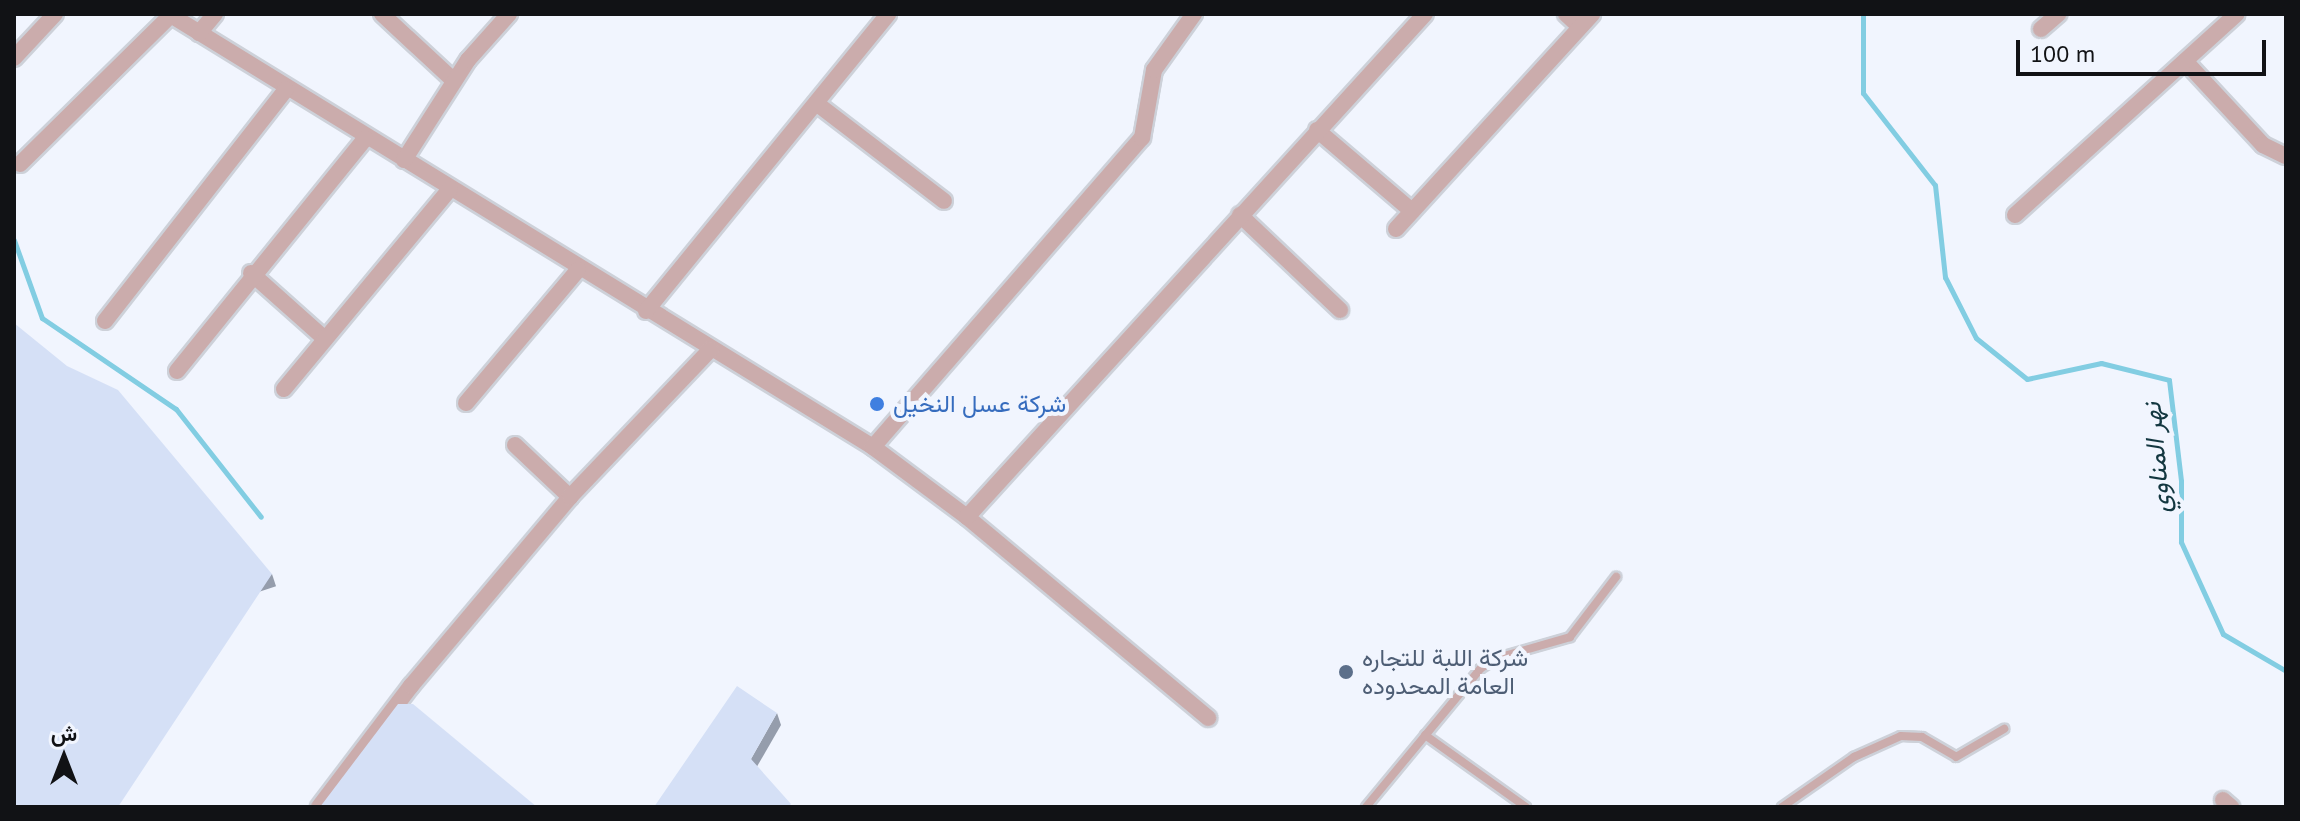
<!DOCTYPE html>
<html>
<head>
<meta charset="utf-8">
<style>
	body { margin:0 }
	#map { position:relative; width:2300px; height:821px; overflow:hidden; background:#f1f5fe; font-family:"PT Sans",Vazirmatn,sans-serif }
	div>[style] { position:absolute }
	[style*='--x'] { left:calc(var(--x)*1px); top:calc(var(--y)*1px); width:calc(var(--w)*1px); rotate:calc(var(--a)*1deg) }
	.stream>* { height:5px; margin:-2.5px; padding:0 2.5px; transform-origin:2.5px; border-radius:2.5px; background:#82cde2 }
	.roads { filter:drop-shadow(2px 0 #cdd1d9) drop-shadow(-2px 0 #cdd1d9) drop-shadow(0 2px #cdd1d9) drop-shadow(0 -2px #cdd1d9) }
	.lane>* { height:8px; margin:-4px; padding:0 4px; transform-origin:4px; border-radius:4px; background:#cbacac }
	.street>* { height:16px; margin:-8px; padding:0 8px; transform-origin:8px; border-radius:8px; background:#cbacac }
	.shaded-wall>* { inset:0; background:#959dac; transform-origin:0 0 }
	.building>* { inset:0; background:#d5e0f6 }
	.dots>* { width:22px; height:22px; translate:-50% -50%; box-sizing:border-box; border:4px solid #f1f5fe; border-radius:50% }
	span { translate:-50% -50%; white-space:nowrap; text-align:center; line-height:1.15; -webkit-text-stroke:8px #f1f5fe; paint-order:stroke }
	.shop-label { font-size:24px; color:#366cbe }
	.left { translate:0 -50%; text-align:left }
	.service-label { font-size:24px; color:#4e5e75 }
	.water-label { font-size:26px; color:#133740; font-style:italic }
	.frame { position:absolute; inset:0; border:16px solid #111215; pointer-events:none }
	.north { position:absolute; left:24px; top:717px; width:80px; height:80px; -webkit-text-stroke:6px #f1f5fe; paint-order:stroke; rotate:0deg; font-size:22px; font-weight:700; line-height:32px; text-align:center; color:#111215 }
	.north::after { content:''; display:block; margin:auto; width:28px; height:36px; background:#111215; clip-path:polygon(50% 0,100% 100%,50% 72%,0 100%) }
	.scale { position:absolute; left:2016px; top:40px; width:250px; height:36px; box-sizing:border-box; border:4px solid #111215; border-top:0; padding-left:10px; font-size:24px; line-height:28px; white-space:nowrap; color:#111215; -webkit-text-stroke:6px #f1f5fe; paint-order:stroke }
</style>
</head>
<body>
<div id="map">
	<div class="stream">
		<div style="--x:1863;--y:14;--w:79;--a:90"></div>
		<div style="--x:1863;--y:93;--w:117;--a:52"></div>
		<div style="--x:1935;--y:185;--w:93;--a:83.8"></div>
		<div style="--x:1945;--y:277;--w:68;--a:63.1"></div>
		<div style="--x:1976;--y:338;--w:65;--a:38.8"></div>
		<div style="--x:2027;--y:379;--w:76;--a:-12.2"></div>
		<div style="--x:2101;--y:363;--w:70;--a:14"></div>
		<div style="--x:2169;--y:380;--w:102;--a:83.2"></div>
		<div style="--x:2181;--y:481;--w:61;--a:90"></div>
		<div style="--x:2181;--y:542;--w:101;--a:65.5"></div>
		<div style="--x:2223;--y:634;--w:73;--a:30.4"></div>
		<div style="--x:14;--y:240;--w:83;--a:70.3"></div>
		<div style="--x:42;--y:318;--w:162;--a:34.2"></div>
		<div style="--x:176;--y:409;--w:137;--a:51.8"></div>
	</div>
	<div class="roads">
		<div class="lane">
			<div style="--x:1425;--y:735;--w:124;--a:35.5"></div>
			<div style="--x:1366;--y:807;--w:179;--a:-50.4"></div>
			<div style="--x:1480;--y:669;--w:20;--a:-33"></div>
			<div style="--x:1497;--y:658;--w:76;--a:-16"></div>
			<div style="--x:1570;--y:637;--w:76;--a:-52.5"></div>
			<div style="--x:1782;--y:807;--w:88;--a:-34.8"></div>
			<div style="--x:1854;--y:757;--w:51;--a:-24.1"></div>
			<div style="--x:1901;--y:736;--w:21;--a:3"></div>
			<div style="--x:1922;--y:737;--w:39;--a:30"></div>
			<div style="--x:1956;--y:757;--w:56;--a:-30.3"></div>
		</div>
		<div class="street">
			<div style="--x:169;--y:14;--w:827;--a:31.59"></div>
			<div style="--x:873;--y:447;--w:117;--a:36.7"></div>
			<div style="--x:967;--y:517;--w:314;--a:39.8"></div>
			<div style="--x:382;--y:14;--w:98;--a:42.9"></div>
			<div style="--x:1566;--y:14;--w:19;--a:43"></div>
			<div style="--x:2041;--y:29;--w:23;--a:-41"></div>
			<div style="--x:199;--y:33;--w:25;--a:-50"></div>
			<div style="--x:14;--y:58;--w:60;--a:-47"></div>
			<div style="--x:2185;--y:61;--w:115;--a:47.1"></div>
			<div style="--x:2263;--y:145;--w:25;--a:26"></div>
			<div style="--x:816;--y:103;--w:161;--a:37.4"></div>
			<div style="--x:1317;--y:130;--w:125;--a:40.5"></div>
			<div style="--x:404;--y:160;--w:119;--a:-57.4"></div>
			<div style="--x:468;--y:60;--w:62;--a:-48.3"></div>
			<div style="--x:20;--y:164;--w:212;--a:-44.6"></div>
			<div style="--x:1240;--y:215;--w:138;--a:43.5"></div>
			<div style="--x:2015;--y:215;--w:299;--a:-42.2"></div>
			<div style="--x:1396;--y:229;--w:291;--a:-47.6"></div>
			<div style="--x:251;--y:273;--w:99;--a:41.7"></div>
			<div style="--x:646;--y:311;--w:383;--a:-50.8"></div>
			<div style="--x:105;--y:321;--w:294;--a:-52"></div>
			<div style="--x:177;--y:371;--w:299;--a:-51"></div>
			<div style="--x:284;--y:389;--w:260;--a:-50.3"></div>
			<div style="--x:466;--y:403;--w:174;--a:-49.9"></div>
			<div style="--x:515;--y:445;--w:76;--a:43.4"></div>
			<div style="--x:873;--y:447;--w:410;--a:-49"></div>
			<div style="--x:1142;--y:138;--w:69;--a:-80"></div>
			<div style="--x:1154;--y:70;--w:69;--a:-54.5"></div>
			<div style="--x:967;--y:517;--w:680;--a:-47.68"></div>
			<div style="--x:2223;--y:800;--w:11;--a:41"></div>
			<div style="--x:319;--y:807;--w:152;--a:-52.8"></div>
			<div style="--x:411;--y:686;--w:247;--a:-49.9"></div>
			<div style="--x:570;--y:497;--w:203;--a:-46.4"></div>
		</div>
	</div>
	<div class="shaded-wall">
		<div style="left:272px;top:574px;width:13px;height:279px;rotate:72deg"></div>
		<div style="clip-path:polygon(777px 713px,781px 725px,755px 770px,751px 759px)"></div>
	</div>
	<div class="building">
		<div style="clip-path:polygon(14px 323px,67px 366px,118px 390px,272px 574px,118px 807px,14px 807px)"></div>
		<div style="clip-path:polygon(737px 686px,777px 713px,751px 759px,791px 804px,788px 807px,654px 807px)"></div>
		<div style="clip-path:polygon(398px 704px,413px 704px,537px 807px,320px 807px)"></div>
	</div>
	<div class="dots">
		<div style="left:877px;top:404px;background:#3f7fe0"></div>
		<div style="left:1346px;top:672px;background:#5c6f8a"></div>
	</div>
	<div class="shop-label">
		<span class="left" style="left:893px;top:404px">شركة عسل النخيل</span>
	</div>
	<div class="service-label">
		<span class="left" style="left:1362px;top:672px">شركة اللبة للتجاره<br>العامة المحدوده</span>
	</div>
	<div class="water-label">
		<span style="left:2156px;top:458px;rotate:-95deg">نهر المناوي</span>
	</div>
	<div class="frame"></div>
	<div class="north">ش</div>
	<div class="scale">100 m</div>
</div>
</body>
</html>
